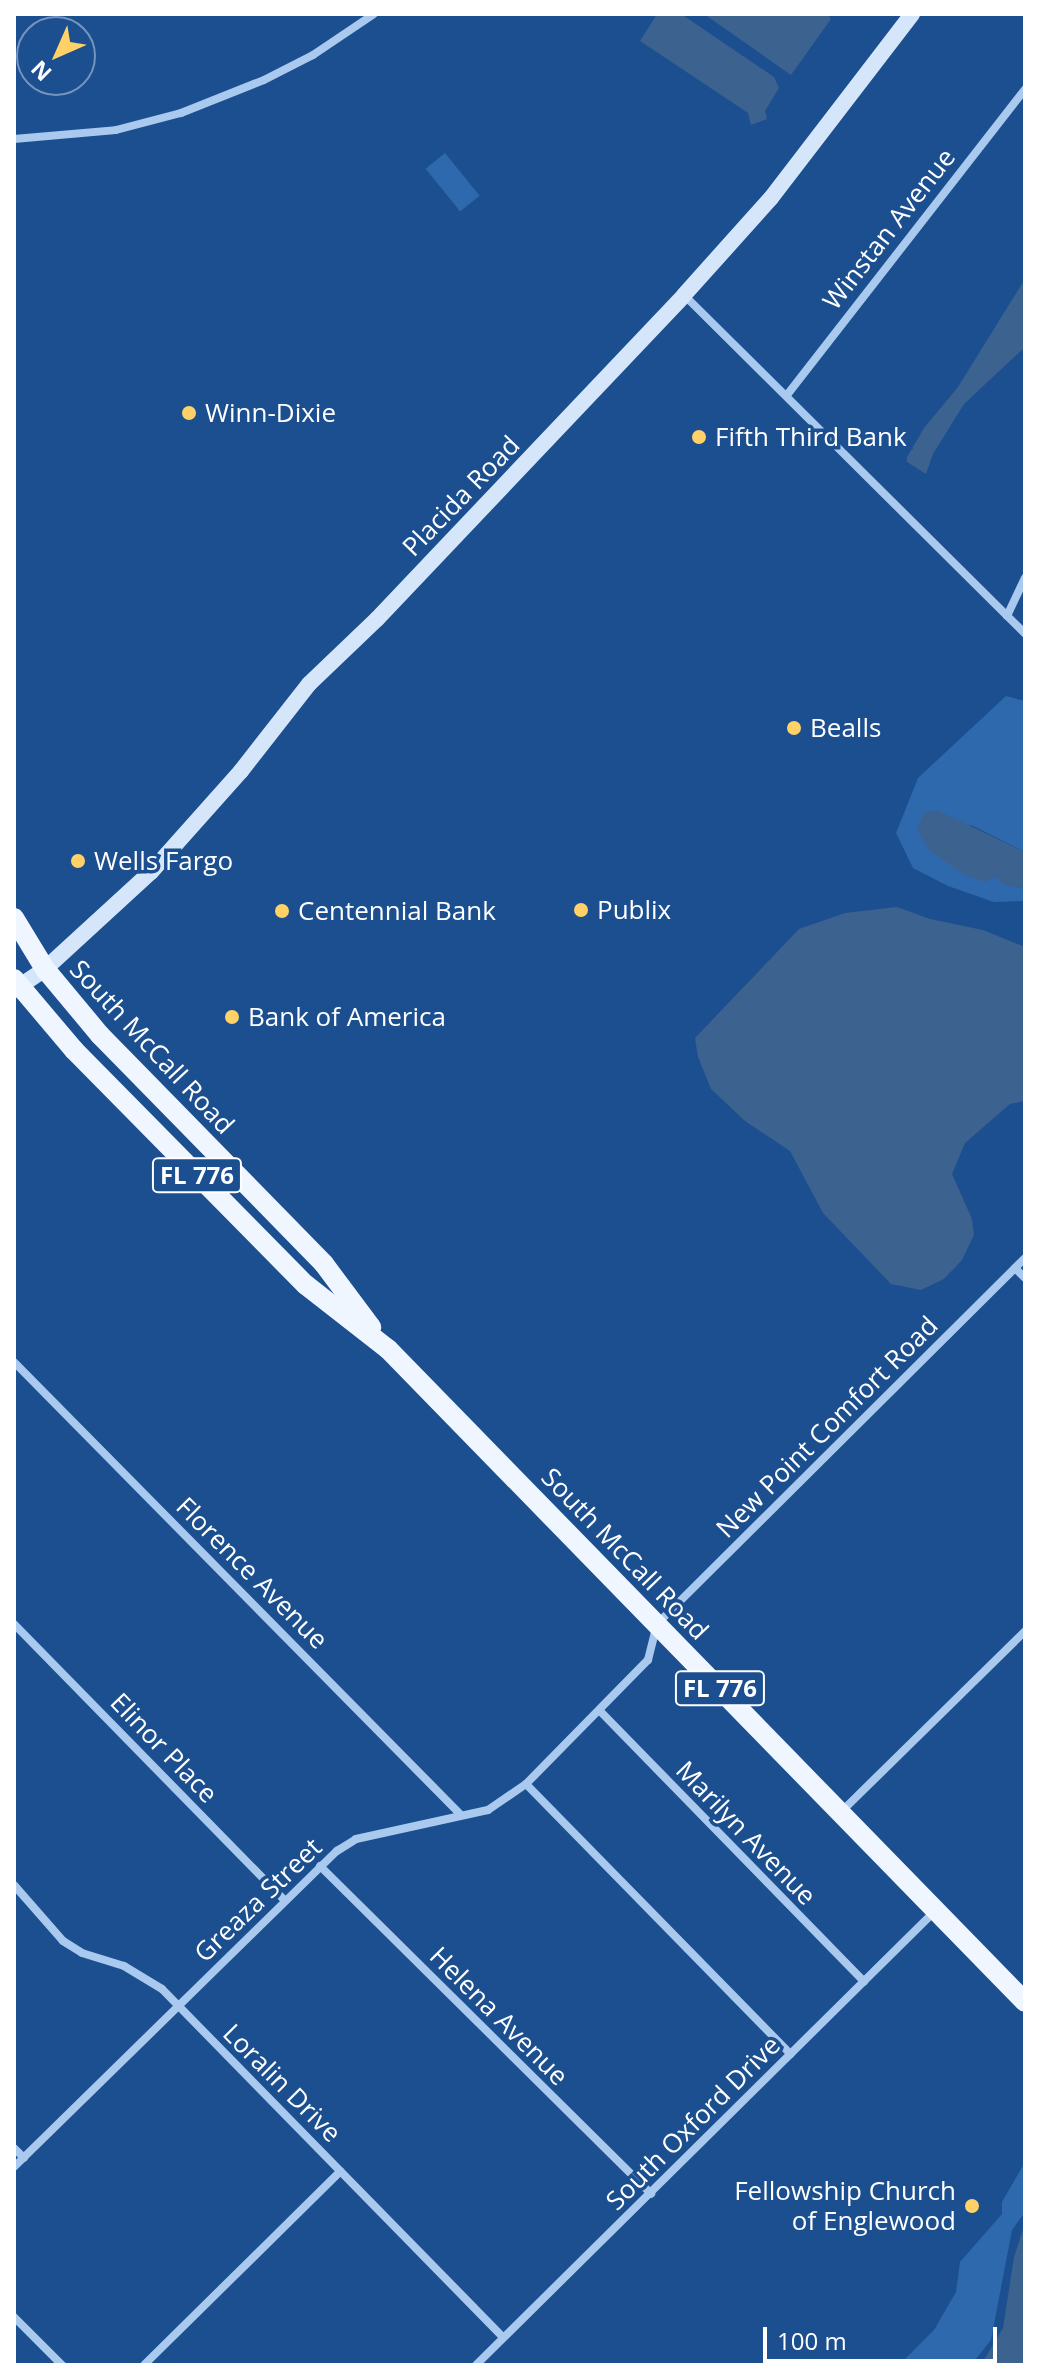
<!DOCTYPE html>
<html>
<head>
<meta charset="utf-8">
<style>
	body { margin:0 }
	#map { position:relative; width:1039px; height:2379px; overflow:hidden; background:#1b4f8f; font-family:"Open Sans",sans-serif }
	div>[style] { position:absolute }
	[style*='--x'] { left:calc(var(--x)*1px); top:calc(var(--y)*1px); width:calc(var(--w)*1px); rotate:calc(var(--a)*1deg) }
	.green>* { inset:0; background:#2e69ad; transform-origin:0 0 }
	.water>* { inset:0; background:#3c6290 }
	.street>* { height:8px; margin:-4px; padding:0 4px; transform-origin:4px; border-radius:4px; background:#a9c9ee }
	.secondary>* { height:16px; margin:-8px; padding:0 8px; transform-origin:8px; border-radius:8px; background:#d6e6fa }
	.primary>* { height:20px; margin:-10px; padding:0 10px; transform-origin:10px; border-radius:10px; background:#f0f6ff }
	.dots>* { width:22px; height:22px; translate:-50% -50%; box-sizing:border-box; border:4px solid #1b4f8f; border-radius:50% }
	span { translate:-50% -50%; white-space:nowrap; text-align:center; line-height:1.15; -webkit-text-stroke:7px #1b4f8f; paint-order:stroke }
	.shield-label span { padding:2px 6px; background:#1b4f8f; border:2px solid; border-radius:6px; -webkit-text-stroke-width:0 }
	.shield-label { font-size:24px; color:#fff; font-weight:700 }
	.street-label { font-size:26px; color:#fff }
	.poi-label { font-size:26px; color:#fff }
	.left { translate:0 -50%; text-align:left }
	.right { translate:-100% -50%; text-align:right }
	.frame { position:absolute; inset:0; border:16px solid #fff; pointer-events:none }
	.north { position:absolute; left:16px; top:16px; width:80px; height:80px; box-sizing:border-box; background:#1b4f8f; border:2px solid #7695bc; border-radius:50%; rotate:225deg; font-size:22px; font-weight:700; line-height:32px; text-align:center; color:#fff }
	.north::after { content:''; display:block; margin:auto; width:28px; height:36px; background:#ffd166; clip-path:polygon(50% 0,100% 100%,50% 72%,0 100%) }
	.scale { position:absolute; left:763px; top:2327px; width:234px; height:36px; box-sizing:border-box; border:4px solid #fff; border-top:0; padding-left:10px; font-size:24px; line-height:28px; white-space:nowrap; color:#fff; -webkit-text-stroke:6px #1b4f8f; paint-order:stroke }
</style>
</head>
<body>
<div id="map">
	<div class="green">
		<div style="left:445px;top:153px;width:55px;height:25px;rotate:51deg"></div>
		<div style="clip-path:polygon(1006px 696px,1025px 701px,1025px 852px,973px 826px,956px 823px,949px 815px,996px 877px,1018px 888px,1025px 886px,1025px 901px,994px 902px,948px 886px,913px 868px,896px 833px,918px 778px)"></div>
		<div style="clip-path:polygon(1025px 2162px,1025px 2212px,1012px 2230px,991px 2340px,971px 2365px,899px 2365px,934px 2330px,956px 2292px,960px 2262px,1002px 2214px,1002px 2202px)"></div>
	</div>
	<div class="water">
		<div style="clip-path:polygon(657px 14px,681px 14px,774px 77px,779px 88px,765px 111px,767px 119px,751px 125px,748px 113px,640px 41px)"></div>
		<div style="clip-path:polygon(704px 14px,828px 14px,831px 19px,791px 75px)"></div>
		<div style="clip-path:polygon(1025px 279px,1025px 347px,964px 404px,933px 454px,926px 474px,907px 462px,907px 457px,924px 428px,958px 387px)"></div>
		<div style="clip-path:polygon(937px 810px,1025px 852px,1025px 886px,1018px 888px,1003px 884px,996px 877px,985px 882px,963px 874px,929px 850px,917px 830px,924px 813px)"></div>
		<div style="clip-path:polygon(897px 907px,930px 919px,983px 930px,1025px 947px,1025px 1101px,1010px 1104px,965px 1143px,952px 1174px,972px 1219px,974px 1235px,962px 1260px,944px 1279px,921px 1290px,891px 1284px,823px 1213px,790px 1151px,745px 1121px,711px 1089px,698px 1057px,695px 1038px,799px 929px,845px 913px)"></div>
		<div style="clip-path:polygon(1025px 2223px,1025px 2365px,981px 2365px,1003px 2328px,1014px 2257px)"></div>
	</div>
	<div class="street">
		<div style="--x:14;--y:139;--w:102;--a:-5"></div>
		<div style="--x:116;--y:130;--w:67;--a:-14.7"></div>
		<div style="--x:181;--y:113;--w:89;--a:-21.7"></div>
		<div style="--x:264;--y:80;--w:55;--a:-27"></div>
		<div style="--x:313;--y:55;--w:73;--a:-33.9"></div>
		<div style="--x:684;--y:295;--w:481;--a:44.8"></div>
		<div style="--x:787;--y:395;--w:388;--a:-52.1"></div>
		<div style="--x:1007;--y:616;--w:42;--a:-64.7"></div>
		<div style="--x:1015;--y:1268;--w:14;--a:45"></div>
		<div style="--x:14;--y:1362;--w:635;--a:45.38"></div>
		<div style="--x:14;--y:1624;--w:386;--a:45.6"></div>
		<div style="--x:600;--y:1711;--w:378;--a:45.7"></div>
		<div style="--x:526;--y:1784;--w:378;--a:45.6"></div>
		<div style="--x:842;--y:1811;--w:257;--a:-44.5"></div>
		<div style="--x:320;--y:1866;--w:466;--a:44.7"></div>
		<div style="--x:14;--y:1885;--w:74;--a:48.8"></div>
		<div style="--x:63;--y:1941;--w:22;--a:32"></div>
		<div style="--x:82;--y:1953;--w:44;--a:17.2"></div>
		<div style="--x:124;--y:1966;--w:44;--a:31.2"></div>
		<div style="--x:162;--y:1989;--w:487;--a:45.6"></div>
		<div style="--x:14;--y:2148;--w:14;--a:45"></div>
		<div style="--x:14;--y:2167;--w:452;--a:-44.4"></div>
		<div style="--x:337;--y:1851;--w:22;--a:-32"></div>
		<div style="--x:356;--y:1839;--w:135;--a:-12.4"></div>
		<div style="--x:488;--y:1810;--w:46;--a:-34.4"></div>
		<div style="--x:526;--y:1784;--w:174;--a:-45.5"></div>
		<div style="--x:648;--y:1660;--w:37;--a:-76"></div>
		<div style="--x:657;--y:1624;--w:519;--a:-44.84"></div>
		<div style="--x:14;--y:2317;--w:68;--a:45"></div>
		<div style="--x:144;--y:2365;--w:276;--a:-44.6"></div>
		<div style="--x:476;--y:2365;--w:644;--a:-44.69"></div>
	</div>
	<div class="secondary">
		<div style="--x:14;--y:990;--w:37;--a:-34"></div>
		<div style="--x:45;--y:969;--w:144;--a:-42.5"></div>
		<div style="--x:151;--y:872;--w:135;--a:-48.3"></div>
		<div style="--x:241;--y:771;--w:110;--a:-52"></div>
		<div style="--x:309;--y:684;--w:94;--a:-43.7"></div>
		<div style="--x:377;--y:619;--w:446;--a:-46.5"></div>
		<div style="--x:684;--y:295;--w:130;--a:-48.1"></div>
		<div style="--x:771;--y:198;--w:232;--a:-52.5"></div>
	</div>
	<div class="primary">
		<div style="--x:14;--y:918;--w:60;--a:58.7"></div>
		<div style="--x:45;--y:969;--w:86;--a:50.2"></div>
		<div style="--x:100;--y:1035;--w:320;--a:45.6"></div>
		<div style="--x:324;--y:1264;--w:79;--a:53.3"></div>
		<div style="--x:14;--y:979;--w:93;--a:49.8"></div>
		<div style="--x:74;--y:1050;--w:330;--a:45.4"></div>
		<div style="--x:306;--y:1285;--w:104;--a:38"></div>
		<div style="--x:388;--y:1349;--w:912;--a:45.71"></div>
	</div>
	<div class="dots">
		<div style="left:189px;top:413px;background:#ffd166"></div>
		<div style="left:699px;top:437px;background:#ffd166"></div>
		<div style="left:794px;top:728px;background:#ffd166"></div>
		<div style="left:78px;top:861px;background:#ffd166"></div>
		<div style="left:581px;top:910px;background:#ffd166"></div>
		<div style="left:282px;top:911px;background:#ffd166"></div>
		<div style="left:232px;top:1017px;background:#ffd166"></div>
		<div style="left:972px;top:2206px;background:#ffd166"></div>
	</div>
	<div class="shield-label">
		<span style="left:197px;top:1175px">FL 776</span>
		<span style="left:720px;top:1688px">FL 776</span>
	</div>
	<div class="street-label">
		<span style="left:889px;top:229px;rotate:-52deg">Winstan Avenue</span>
		<span style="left:461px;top:496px;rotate:-46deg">Placida Road</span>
		<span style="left:152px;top:1047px;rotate:47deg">South McCall Road</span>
		<span style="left:827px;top:1427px;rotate:-45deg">New Point Comfort Road</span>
		<span style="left:625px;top:1554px;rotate:46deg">South McCall Road</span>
		<span style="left:252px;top:1573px;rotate:45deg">Florence Avenue</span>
		<span style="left:164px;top:1748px;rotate:46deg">Elinor Place</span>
		<span style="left:746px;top:1833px;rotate:46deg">Marilyn Avenue</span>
		<span style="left:258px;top:1900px;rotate:-44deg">Greaza Street</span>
		<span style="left:499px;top:2016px;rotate:45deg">Helena Avenue</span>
		<span style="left:282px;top:2083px;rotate:45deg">Loralin Drive</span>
		<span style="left:693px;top:2123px;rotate:-45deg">South Oxford Drive</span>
	</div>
	<div class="poi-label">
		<span class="left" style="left:205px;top:413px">Winn-Dixie</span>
		<span class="left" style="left:715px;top:437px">Fifth Third Bank</span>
		<span class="left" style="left:810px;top:728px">Bealls</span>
		<span class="left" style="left:94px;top:861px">Wells Fargo</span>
		<span class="left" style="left:597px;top:910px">Publix</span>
		<span class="left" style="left:298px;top:911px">Centennial Bank</span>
		<span class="left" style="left:248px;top:1017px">Bank of America</span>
		<span class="right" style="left:956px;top:2206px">Fellowship Church<br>of Englewood</span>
	</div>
	<div class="frame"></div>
	<div class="north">N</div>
	<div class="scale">100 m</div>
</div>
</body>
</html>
